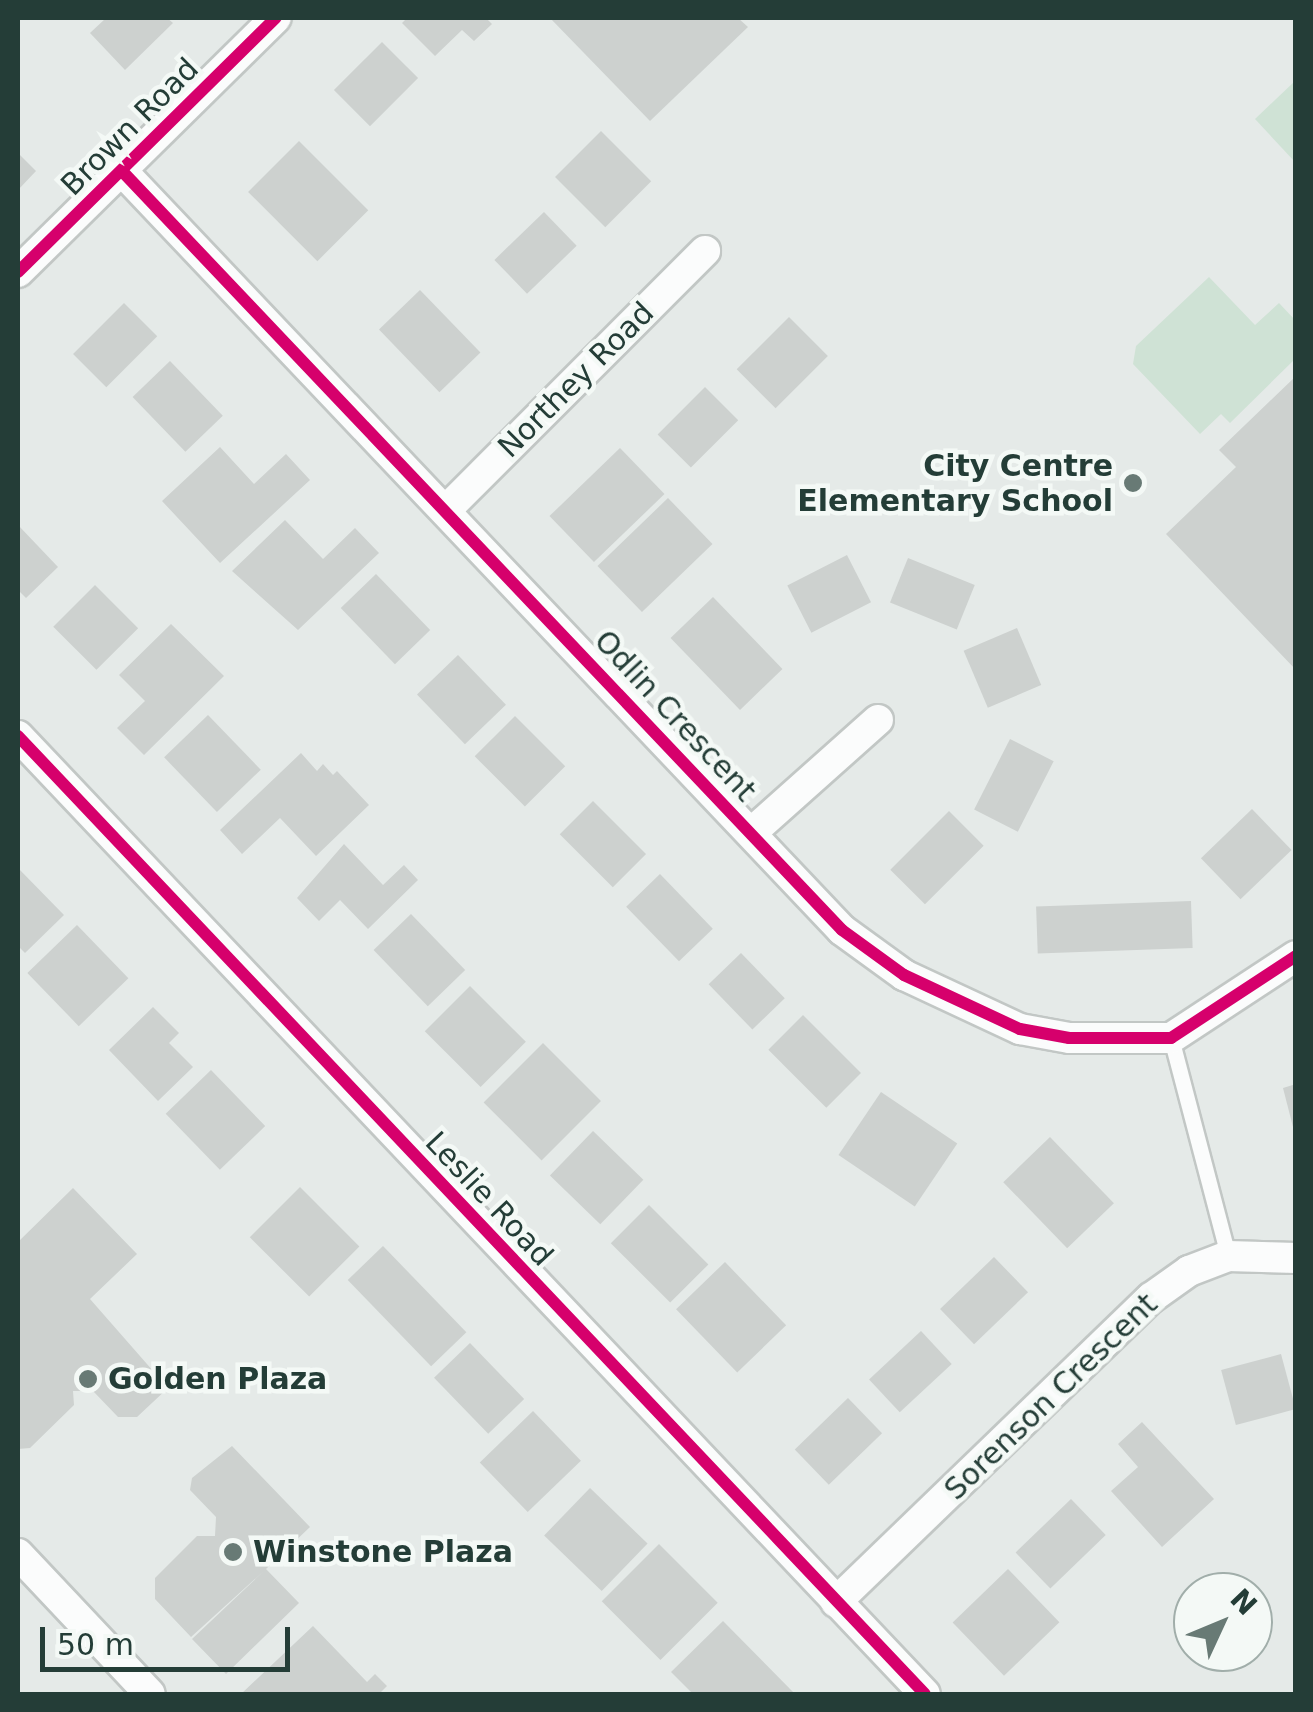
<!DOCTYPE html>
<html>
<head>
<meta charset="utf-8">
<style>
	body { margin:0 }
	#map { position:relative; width:1313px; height:1712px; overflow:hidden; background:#e5eae8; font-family:"DejaVu Sans",sans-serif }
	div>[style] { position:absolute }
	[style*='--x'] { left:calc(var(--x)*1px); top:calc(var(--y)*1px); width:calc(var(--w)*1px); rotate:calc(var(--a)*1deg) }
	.green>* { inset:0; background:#cfe2d5 }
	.building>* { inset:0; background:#cdd1cf; transform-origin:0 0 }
	.roads { filter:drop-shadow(2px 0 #c2c7c5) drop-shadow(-2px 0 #c2c7c5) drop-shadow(0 2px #c2c7c5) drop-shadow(0 -2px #c2c7c5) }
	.lane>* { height:15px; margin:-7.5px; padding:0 7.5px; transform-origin:7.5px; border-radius:7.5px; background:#fbfcfc }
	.street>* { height:30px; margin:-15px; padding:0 15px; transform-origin:15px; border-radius:15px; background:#fbfcfc }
	.cycleway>* { height:12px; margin:-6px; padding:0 6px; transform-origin:6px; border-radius:6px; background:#d6006c }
	.dots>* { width:28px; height:28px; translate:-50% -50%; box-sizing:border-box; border:5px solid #f4f9f6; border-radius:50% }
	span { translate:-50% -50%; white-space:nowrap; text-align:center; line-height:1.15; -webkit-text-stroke:9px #f4f9f6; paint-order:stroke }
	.street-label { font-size:30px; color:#243d37 }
	.poi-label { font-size:30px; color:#243d37; font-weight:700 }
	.right { translate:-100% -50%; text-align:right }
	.left { translate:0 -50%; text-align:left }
	.frame { position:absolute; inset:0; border:20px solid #243d37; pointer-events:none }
	.north { position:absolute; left:1173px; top:1572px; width:100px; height:100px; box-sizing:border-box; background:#f4f9f6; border:2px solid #a1aeaa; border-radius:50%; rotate:46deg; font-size:28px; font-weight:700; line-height:40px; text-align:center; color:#243d37 }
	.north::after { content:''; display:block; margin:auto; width:35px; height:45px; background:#687a75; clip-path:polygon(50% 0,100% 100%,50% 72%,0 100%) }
	.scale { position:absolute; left:40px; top:1627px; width:250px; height:45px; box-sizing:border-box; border:5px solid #243d37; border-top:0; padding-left:12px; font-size:30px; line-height:35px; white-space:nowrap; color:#243d37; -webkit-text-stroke:8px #f4f9f6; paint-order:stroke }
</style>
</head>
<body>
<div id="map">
	<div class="green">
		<div style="clip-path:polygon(1295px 81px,1295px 162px,1255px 119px)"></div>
		<div style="clip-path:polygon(1209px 277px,1255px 325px,1279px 303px,1295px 320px,1295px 359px,1230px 423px,1221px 414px,1200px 434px,1133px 364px,1136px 346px)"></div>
	</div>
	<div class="building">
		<div style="clip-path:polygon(106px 18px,167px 18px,173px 23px,125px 70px,90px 33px)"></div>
		<div style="clip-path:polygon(407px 18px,486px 18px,492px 24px,474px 41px,462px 30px,435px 56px,402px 23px)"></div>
		<div style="clip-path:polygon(550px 18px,738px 18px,748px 27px,650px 121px)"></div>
		<div style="left:382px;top:42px;width:51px;height:68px;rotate:45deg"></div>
		<div style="left:601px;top:131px;width:71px;height:65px;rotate:45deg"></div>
		<div style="left:299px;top:141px;width:98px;height:72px;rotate:45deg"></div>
		<div style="clip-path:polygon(18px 153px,36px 171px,18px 190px)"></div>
		<div style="left:544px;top:212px;width:47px;height:69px;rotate:46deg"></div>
		<div style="left:420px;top:290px;width:87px;height:57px;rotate:46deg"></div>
		<div style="left:124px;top:303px;width:47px;height:72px;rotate:45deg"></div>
		<div style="left:789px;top:317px;width:55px;height:74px;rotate:45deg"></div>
		<div style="left:170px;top:361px;width:76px;height:52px;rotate:46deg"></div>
		<div style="clip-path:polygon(1296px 376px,1296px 670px,1166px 534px,1236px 467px,1219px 450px)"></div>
		<div style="left:705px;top:387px;width:47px;height:67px;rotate:45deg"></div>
		<div style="clip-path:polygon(220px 447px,254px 484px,286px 454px,310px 480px,220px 563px,162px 501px)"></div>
		<div style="left:620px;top:448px;width:64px;height:98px;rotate:46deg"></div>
		<div style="left:668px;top:498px;width:64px;height:98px;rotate:46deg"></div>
		<div style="clip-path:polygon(285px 520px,323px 559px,355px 528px,379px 553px,298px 630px,232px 571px)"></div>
		<div style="clip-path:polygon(18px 525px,58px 567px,26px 598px,18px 590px)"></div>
		<div style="left:847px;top:555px;width:53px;height:67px;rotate:63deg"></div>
		<div style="left:908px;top:558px;width:72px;height:48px;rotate:22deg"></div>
		<div style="left:376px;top:574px;width:78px;height:49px;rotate:46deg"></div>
		<div style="left:95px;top:585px;width:61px;height:59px;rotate:45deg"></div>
		<div style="left:713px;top:597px;width:100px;height:59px;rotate:46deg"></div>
		<div style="clip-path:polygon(171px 624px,224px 676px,144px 755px,117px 728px,145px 701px,119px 675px)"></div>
		<div style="left:1017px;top:628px;width:62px;height:58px;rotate:67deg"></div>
		<div style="left:458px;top:655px;width:69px;height:57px;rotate:46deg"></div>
		<div style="left:208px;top:715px;width:76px;height:61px;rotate:46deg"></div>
		<div style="left:515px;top:716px;width:71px;height:57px;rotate:45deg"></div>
		<div style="left:1010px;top:739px;width:49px;height:79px;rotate:27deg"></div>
		<div style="clip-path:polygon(301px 753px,317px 771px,323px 764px,333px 775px,337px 771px,369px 805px,316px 856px,280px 818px,242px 854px,220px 830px)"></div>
		<div style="left:593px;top:801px;width:75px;height:47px;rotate:45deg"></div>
		<div style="left:1252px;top:809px;width:57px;height:71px;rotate:46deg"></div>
		<div style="left:949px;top:811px;width:49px;height:83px;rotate:45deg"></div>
		<div style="clip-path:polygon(344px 844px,383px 885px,404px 865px,418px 880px,368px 929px,340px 900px,319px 921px,297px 898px)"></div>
		<div style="clip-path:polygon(18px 868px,64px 915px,25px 953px,18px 946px)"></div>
		<div style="left:660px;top:874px;width:76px;height:47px;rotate:46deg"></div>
		<div style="left:1191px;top:901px;width:47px;height:155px;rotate:88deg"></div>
		<div style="left:411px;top:914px;width:78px;height:52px;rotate:46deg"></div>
		<div style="left:77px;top:925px;width:74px;height:69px;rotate:46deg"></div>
		<div style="left:741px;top:953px;width:63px;height:45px;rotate:46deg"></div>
		<div style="left:470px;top:986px;width:79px;height:64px;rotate:45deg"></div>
		<div style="clip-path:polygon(153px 1007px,179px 1033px,169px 1043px,193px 1067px,158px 1101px,109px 1050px)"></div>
		<div style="left:803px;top:1015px;width:82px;height:49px;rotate:45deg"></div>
		<div style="left:543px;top:1043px;width:82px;height:84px;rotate:45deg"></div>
		<div style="left:211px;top:1070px;width:78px;height:63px;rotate:46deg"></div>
		<div style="clip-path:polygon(1296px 1084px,1296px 1131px,1294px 1131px,1283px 1088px)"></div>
		<div style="left:881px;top:1092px;width:92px;height:76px;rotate:34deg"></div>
		<div style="left:593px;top:1131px;width:70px;height:62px;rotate:44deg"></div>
		<div style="left:1050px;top:1137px;width:92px;height:65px;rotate:46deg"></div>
		<div style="left:300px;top:1187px;width:84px;height:71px;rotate:45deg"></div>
		<div style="clip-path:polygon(73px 1188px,137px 1254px,90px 1299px,168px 1388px,137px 1417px,118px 1417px,93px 1391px,73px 1391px,74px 1405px,30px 1448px,18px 1449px,18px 1242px)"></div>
		<div style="left:649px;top:1205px;width:84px;height:54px;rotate:45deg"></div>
		<div style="left:383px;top:1246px;width:120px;height:49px;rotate:46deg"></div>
		<div style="left:994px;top:1257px;width:49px;height:75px;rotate:46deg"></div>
		<div style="left:725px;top:1262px;width:88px;height:68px;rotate:46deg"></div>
		<div style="left:921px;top:1331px;width:45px;height:71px;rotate:47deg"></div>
		<div style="left:470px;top:1343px;width:78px;height:50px;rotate:46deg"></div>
		<div style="left:1281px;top:1354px;width:57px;height:62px;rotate:75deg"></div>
		<div style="left:848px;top:1398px;width:49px;height:74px;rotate:46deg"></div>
		<div style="left:533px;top:1411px;width:69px;height:74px;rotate:46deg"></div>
		<div style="clip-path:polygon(1142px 1422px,1214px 1499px,1162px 1547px,1111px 1491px,1138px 1467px,1118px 1444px)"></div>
		<div style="clip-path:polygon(232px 1446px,310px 1527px,266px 1569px,299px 1603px,226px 1674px,192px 1639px,266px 1569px,191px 1637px,155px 1599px,155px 1578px,197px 1536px,215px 1536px,216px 1517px,190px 1490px,192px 1478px)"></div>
		<div style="left:590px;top:1488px;width:80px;height:66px;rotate:44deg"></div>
		<div style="left:1071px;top:1499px;width:50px;height:77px;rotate:46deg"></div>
		<div style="left:659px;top:1544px;width:83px;height:81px;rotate:45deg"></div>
		<div style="left:1008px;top:1569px;width:74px;height:77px;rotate:46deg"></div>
		<div style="clip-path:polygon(723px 1621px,795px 1694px,693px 1694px,671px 1672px)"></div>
		<div style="clip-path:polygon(313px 1626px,367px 1682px,375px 1674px,387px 1686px,379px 1694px,241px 1694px)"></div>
	</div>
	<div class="roads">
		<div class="lane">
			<div style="--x:1171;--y:1038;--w:225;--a:75.3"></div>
		</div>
		<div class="street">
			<div style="--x:122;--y:171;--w:1046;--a:46.51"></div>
			<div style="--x:842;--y:930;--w:77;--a:36"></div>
			<div style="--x:904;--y:975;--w:128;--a:25"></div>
			<div style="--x:1020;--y:1029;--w:50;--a:10.4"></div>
			<div style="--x:1069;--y:1038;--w:102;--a:0"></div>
			<div style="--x:1171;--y:1038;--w:149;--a:-33.3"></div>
			<div style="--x:18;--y:272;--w:362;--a:-44.6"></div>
			<div style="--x:447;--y:509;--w:365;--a:-45"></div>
			<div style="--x:18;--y:736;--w:1319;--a:46.57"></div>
			<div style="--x:751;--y:833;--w:170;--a:-41.7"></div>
			<div style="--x:18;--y:1554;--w:192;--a:46.7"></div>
			<div style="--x:836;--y:1602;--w:438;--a:-44"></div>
			<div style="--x:1151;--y:1298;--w:47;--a:-35.4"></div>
			<div style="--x:1189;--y:1271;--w:42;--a:-21"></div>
			<div style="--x:1228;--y:1256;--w:68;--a:1.7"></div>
		</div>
	</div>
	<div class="cycleway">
		<div style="--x:122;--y:171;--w:1046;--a:46.51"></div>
		<div style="--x:842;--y:930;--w:77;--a:36"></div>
		<div style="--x:904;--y:975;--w:128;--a:25"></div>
		<div style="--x:1020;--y:1029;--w:50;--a:10.4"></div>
		<div style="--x:1069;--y:1038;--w:102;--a:0"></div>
		<div style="--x:1171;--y:1038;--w:149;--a:-33.3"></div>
		<div style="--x:18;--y:272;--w:362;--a:-44.6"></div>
		<div style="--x:18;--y:736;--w:1319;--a:46.57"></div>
	</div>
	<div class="dots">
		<div style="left:1133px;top:483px;background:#687a75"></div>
		<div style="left:88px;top:1379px;background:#687a75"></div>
		<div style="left:233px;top:1552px;background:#687a75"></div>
	</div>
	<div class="street-label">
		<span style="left:130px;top:127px;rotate:-45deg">Brown Road</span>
		<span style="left:576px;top:380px;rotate:-45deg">Northey Road</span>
		<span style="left:675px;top:716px;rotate:47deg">Odlin Crescent</span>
		<span style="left:489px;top:1199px;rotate:47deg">Leslie Road</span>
		<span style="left:1051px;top:1397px;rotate:-44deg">Sorenson Crescent</span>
	</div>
	<div class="poi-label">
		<span class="right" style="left:1113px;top:483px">City Centre<br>Elementary School</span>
		<span class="left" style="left:108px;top:1379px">Golden Plaza</span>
		<span class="left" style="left:253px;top:1552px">Winstone Plaza</span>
	</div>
	<div class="frame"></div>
	<div class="north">N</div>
	<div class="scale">50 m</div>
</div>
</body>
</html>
